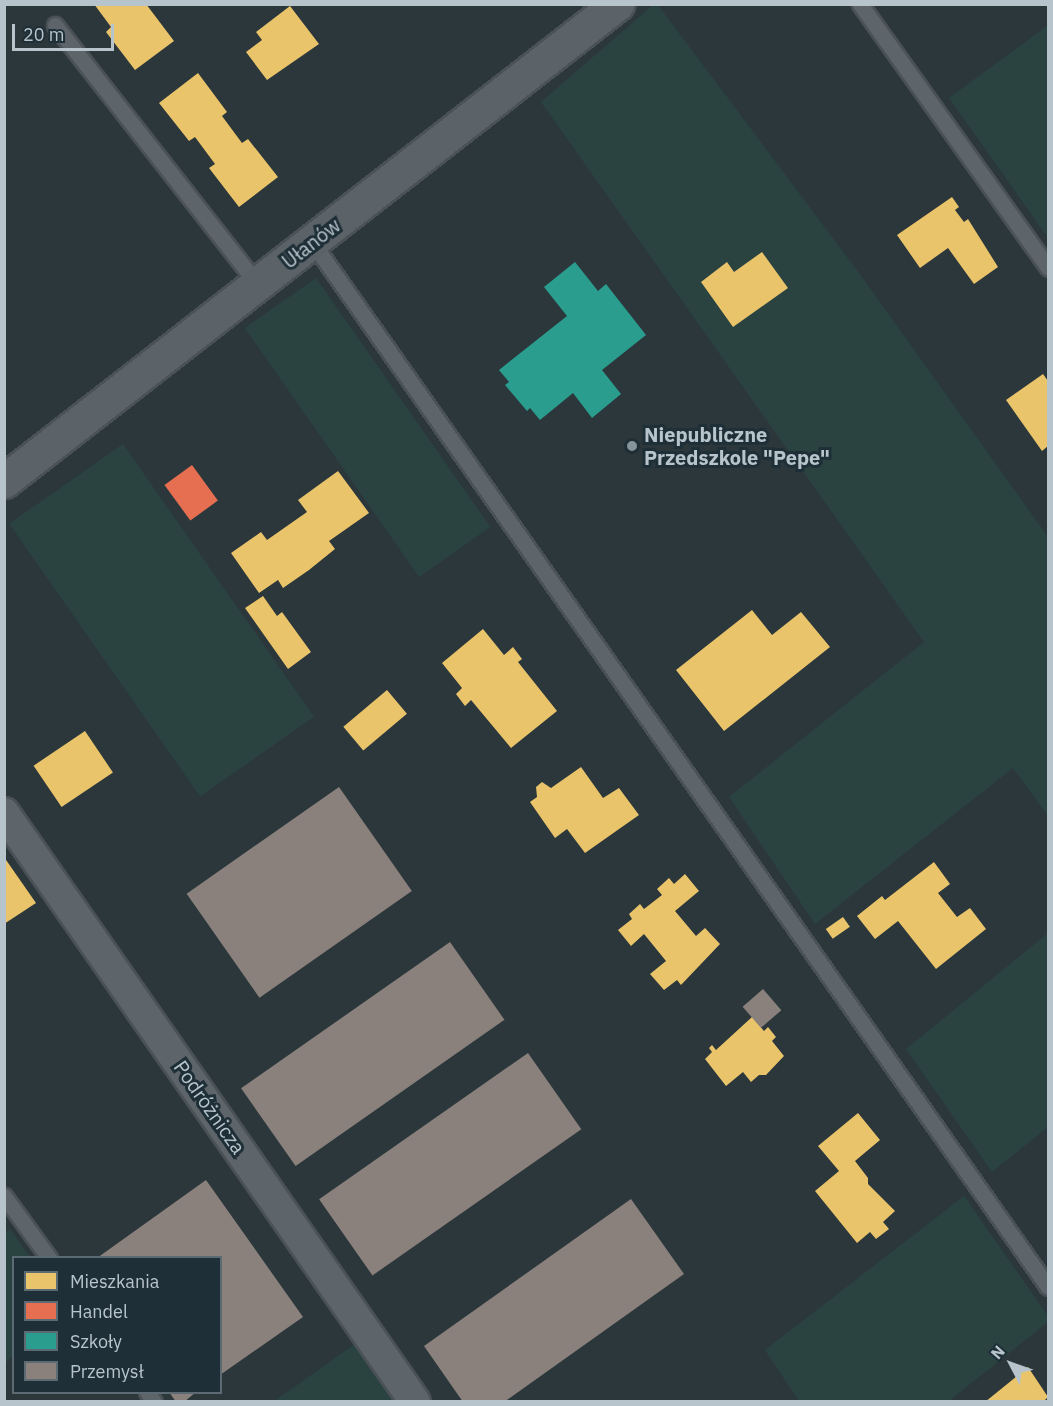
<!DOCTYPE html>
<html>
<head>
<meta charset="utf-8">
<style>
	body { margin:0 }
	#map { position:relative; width:1053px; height:1406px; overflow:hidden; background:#2c373c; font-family:"IBM Plex Sans",sans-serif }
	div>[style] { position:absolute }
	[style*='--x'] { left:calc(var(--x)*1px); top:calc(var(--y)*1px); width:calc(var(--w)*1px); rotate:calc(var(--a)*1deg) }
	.green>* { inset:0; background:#2a4340; transform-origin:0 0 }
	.homes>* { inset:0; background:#e9c46a; transform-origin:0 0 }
	.shops>* { inset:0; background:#e76f51; transform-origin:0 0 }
	.schools>* { inset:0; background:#2a9d8f }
	.industry>* { inset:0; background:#8a817c; transform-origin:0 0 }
	.roads { filter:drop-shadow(2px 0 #4b5256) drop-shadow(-2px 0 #4b5256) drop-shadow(0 2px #4b5256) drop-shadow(0 -2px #4b5256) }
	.lane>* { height:15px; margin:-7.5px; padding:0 7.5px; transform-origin:7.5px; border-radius:7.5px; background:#5d656a }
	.street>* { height:30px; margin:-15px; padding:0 15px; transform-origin:15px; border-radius:15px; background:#5d656a }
	.secondary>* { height:33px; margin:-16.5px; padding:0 16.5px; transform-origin:16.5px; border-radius:16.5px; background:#5c6368 }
	.dots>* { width:16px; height:16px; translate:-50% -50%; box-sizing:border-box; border:3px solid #1f2f37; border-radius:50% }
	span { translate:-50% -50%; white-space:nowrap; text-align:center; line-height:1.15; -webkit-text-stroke:6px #1f2f37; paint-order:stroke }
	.street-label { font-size:20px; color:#b8c4cc }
	.poi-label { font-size:20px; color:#b8c4cc; font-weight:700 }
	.left { translate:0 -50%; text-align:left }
	.frame { position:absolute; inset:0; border:6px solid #b8c4cc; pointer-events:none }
	.legend { position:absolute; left:12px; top:1256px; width:210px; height:138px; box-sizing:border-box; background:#1f2f37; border:2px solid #5c6b73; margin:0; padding:8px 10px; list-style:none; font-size:18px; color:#b8c4cc }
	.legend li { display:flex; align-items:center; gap:12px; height:30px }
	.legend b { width:30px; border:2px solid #5c6b73 }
	.north { position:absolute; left:981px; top:1334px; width:60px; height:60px; -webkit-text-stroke:4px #1f2f37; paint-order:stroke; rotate:311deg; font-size:16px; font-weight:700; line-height:24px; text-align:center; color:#b8c4cc }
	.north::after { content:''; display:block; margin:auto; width:21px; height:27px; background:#b8c4cc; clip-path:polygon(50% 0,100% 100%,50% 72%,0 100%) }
	.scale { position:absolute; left:12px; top:24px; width:102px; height:27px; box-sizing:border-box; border:3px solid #b8c4cc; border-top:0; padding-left:8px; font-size:18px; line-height:21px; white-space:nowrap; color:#b8c4cc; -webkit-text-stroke:4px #1f2f37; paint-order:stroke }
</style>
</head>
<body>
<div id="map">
	<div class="green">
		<div style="clip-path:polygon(653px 5px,658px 5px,862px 277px,1048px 537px,1048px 816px,1013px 768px,815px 924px,729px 797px,924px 642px,541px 102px)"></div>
		<div style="clip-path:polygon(1047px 26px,1048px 29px,1048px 238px,949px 98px)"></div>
		<div style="left:316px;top:278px;width:304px;height:87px;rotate:55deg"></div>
		<div style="left:123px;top:444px;width:333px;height:139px;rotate:55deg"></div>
		<div style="clip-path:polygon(1048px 933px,1048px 1127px,992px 1172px,906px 1049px)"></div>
		<div style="clip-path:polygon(964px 1196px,1048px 1316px,1048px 1322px,949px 1401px,799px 1401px,765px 1350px)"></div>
		<div style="clip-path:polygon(10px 1229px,30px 1257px,14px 1258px,13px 1356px,5px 1363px,4px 1233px)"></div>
		<div style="clip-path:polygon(359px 1341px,401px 1402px,273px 1402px)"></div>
	</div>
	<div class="homes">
		<div style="clip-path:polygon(94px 4px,146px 4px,174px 41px,135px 70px,106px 32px,111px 27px)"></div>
		<div style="clip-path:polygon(290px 6px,319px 44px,267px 80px,246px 52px,262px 40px,256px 32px)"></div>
		<div style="clip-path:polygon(198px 73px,227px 112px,222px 116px,242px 143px,248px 139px,278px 177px,239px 207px,209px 168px,215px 164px,195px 137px,189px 141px,159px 103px)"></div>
		<div style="clip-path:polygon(952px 197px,959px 207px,955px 210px,964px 222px,968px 219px,998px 267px,974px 284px,948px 248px,920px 268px,897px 235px)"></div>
		<div style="clip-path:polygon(762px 252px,788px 288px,733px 327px,701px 282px,727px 262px,734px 272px)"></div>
		<div style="clip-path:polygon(1043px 374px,1048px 381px,1048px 446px,1042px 451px,1006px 400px)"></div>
		<div style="clip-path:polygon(338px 471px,369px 513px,329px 541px,335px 549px,309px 570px,283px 588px,278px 580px,259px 593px,231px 553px,261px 532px,267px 540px,307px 512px,298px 500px)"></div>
		<div style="clip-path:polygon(263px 596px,277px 616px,282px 612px,311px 652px,288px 669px,245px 608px)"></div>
		<div style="clip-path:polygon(752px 610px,772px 635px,801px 612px,830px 647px,724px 731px,676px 670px)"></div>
		<div style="clip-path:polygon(483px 629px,504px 655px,513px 647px,522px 659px,518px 662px,557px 711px,511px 748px,471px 700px,465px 706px,456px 694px,462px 688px,442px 663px)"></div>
		<div style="left:387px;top:690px;width:31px;height:57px;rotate:50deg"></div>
		<div style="left:85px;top:731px;width:50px;height:62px;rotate:56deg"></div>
		<div style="clip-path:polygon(581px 767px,603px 798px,619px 788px,639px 815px,585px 853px,567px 829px,555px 838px,530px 802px,537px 797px,536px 787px,542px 782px,551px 788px)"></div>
		<div style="clip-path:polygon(4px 857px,36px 903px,4px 924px)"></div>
		<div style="clip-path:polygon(934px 862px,950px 884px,938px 893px,957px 917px,970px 908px,986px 929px,936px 969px,898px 921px,875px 939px,857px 916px,882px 896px,885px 900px)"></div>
		<div style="clip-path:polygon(685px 874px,699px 891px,675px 911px,696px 936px,705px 928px,720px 944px,681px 985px,677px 980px,664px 990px,650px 974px,666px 961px,644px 934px,631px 946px,618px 930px,632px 919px,629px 914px,640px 904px,644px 909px,662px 895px,657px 889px,669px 878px,674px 884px)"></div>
		<div style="left:843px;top:917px;width:12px;height:21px;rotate:55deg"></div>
		<div style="clip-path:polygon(752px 1017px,764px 1031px,768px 1027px,776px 1037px,772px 1041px,784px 1056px,766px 1075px,759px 1075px,751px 1082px,743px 1072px,726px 1086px,705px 1059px,712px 1052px,709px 1048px,712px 1045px,716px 1050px)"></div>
		<div style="clip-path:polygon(858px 1113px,880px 1140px,855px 1161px,868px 1178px,868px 1184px,895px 1211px,883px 1222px,889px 1229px,876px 1239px,870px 1232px,857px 1243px,815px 1191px,839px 1171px,818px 1146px)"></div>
		<div style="clip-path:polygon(1028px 1367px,1048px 1397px,1043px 1402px,985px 1402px)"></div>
	</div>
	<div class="shops">
		<div style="left:192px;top:465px;width:44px;height:34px;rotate:54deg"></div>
	</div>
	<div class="schools">
		<div style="clip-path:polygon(575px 262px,598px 291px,606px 284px,646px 335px,602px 370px,621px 394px,592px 418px,573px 393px,540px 420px,530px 408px,527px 411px,505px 385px,509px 382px,499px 370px,567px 316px,544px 287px)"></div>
	</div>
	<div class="industry">
		<div style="left:339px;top:787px;width:127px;height:186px;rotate:55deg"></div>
		<div style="left:450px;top:942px;width:95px;height:255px;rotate:55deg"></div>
		<div style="left:763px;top:989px;width:28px;height:27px;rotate:49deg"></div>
		<div style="left:528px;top:1053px;width:93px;height:255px;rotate:55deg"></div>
		<div style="clip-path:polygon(206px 1180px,303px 1317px,220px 1375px,220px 1258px,97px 1258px)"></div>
		<div style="clip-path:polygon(631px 1199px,684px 1274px,504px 1402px,463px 1402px,424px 1346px)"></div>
		<div style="clip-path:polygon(169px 1392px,196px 1392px,184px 1402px,176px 1402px)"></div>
	</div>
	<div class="roads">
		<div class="lane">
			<div style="--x:860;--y:4;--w:324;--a:54.5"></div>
			<div style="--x:55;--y:25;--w:328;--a:52"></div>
			<div style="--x:312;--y:242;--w:1278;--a:54.84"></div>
			<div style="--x:4;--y:1196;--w:77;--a:54"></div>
			<div style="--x:147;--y:1392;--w:12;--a:55"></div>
		</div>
		<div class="street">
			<div style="--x:4;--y:813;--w:718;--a:55.09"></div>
		</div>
		<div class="secondary">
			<div style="--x:4;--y:481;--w:777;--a:-37.89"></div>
		</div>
	</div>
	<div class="dots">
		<div style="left:632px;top:446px;background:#87939a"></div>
	</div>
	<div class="street-label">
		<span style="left:311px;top:243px;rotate:-38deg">Ułanów</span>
		<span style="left:210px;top:1107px;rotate:55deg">Podróżnicza</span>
	</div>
	<div class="poi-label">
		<span class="left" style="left:644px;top:446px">Niepubliczne<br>Przedszkole "Pepe"</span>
	</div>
	<div class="frame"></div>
	<ul class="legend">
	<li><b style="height:16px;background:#e9c46a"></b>Mieszkania</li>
	<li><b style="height:16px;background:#e76f51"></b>Handel</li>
	<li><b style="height:16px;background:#2a9d8f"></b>Szkoły</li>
	<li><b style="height:16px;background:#8a817c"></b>Przemysł</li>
	</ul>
	<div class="north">N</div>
	<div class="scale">20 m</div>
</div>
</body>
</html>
